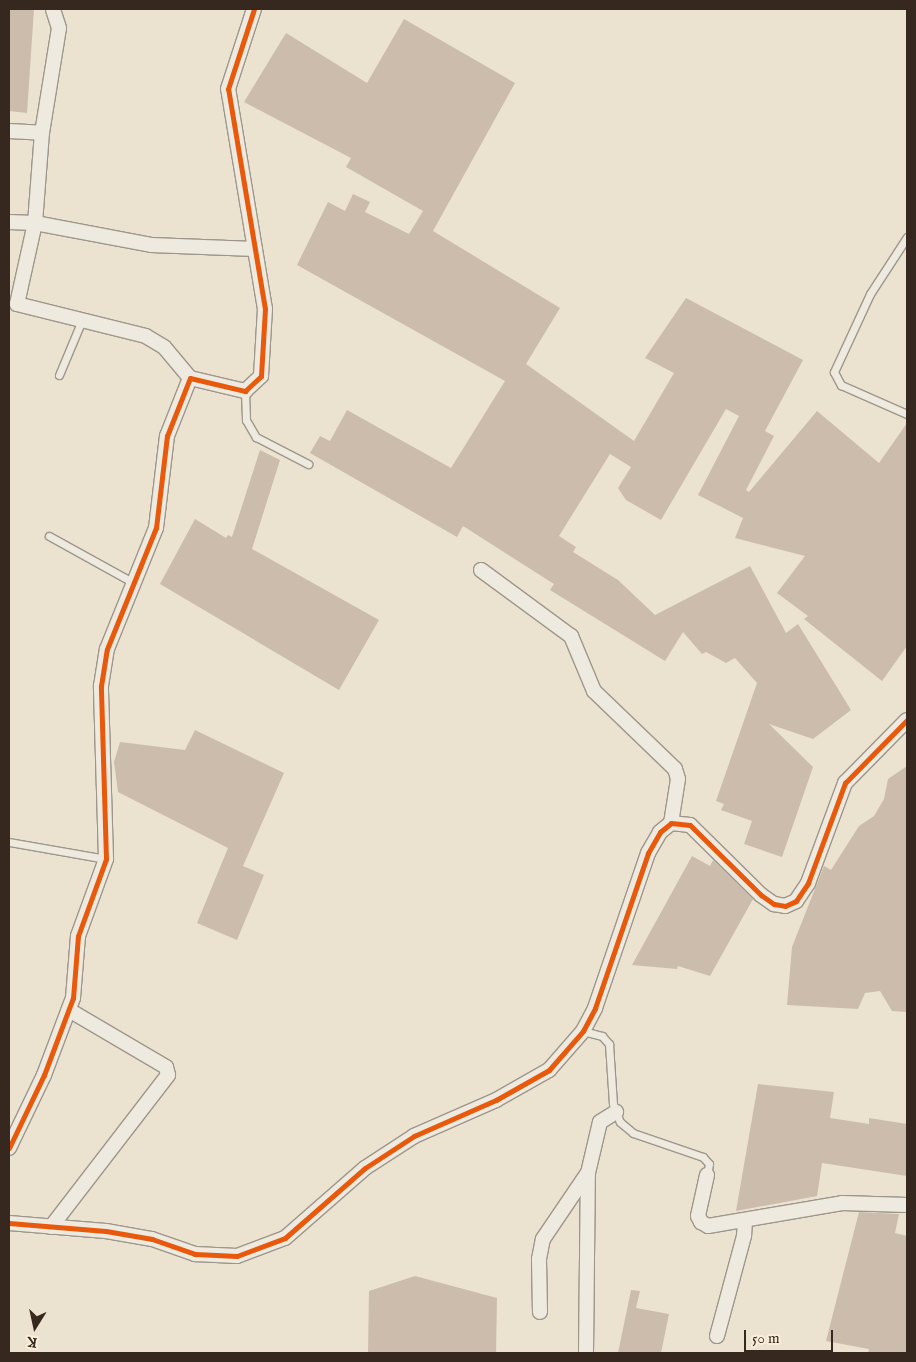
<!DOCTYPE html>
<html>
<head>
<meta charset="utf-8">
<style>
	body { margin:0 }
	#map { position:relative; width:916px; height:1362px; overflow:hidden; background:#ece2d0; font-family:"IM FELL English",serif }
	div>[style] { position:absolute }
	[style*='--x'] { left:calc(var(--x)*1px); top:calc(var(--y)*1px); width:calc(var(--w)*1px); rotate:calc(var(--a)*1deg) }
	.building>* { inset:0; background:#ccbcac }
	.roads { filter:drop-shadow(1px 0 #9d968a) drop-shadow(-1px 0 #9d968a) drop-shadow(0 1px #9d968a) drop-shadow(0 -1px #9d968a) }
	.service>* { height:7px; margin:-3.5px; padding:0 3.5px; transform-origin:3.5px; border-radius:3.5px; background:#efeae0 }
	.minor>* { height:14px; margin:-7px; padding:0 7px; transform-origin:7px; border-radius:7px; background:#efeae0 }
	.cycleway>* { height:5px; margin:-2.5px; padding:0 2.5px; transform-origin:2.5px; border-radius:2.5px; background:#e8590c }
	span { translate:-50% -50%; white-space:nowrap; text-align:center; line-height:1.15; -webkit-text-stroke:4px #fbeed8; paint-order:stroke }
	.frame { position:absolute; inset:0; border:10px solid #36281e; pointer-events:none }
	.north { position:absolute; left:10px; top:1302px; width:50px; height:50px; -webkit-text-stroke:4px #fbeed8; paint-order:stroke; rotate:190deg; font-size:14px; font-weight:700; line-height:20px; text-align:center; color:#36281e }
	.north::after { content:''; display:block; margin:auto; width:18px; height:22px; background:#36281e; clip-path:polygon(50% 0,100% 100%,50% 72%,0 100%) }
	.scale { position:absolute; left:744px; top:1330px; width:89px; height:22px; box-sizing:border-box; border:2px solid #36281e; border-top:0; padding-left:6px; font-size:15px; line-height:18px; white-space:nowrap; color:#36281e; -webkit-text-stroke:4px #fbeed8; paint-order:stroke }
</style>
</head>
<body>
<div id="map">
	<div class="building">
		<div style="clip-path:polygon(9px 9px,34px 9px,27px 113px,9px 111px)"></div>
		<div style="clip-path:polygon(404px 19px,515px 83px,433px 231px,560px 308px,526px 364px,634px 441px,674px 373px,645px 358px,686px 298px,803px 360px,765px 431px,774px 436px,746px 490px,749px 492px,817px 411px,879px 463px,907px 423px,907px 646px,882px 681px,804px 619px,808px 616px,777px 593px,805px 556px,735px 538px,743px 518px,698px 495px,739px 416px,726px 409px,661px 520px,626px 500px,618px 488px,631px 467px,610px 454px,559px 536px,576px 547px,573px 552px,618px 580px,655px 615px,750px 566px,786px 633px,798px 624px,851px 710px,813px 739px,769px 724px,813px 767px,782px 857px,744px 844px,752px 821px,721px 810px,724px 804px,716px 801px,757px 683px,735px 658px,726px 663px,706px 652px,702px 654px,683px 632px,665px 661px,550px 590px,554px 584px,463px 526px,457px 537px,310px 453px,320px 436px,330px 441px,347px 410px,451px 468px,505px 381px,297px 265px,328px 202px,345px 211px,353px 194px,370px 202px,365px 212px,409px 234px,423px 211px,346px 167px,351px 158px,244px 102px,286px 33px,367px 83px)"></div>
		<div style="clip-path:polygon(260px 450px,280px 460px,252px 549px,379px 620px,339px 690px,160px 584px,195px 519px,226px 538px,228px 535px,232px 537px)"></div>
		<div style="clip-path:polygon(195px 730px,284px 773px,243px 866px,264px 875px,237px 940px,197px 923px,228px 848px,118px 792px,114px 762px,120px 742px,185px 750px)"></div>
		<div style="clip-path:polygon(907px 766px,907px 1012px,892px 1011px,880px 991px,865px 993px,858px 1009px,787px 1005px,792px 947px,824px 866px,831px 870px,859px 826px,874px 816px,884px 799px,888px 779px)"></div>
		<div style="clip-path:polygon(692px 856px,710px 866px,713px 860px,753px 899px,710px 976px,678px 966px,677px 969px,632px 965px)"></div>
		<div style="clip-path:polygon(758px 1084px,834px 1092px,830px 1118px,869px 1124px,869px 1118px,907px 1124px,907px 1176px,822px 1163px,817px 1196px,736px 1211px)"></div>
		<div style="clip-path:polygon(859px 1212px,899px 1214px,895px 1233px,907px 1236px,907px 1353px,868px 1353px,869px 1349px,826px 1341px)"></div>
		<div style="clip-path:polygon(415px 1276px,497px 1298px,496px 1353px,368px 1353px,369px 1291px)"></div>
		<div style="clip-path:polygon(631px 1290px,640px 1291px,636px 1308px,669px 1314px,661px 1353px,618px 1353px)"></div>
	</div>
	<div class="roads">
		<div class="service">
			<div style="--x:907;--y:237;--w:68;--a:123"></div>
			<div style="--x:870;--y:294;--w:86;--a:114.8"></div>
			<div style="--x:834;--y:372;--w:15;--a:62"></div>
			<div style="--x:841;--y:385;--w:72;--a:23.7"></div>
			<div style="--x:59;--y:375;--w:60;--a:-67.3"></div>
			<div style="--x:245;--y:391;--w:29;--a:88"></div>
			<div style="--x:246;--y:420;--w:20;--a:60"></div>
			<div style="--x:256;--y:437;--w:59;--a:27.4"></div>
			<div style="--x:49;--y:536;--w:97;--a:28.9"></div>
			<div style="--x:9;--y:842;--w:98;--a:9.9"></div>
			<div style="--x:583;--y:1031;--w:20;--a:15"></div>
			<div style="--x:602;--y:1036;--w:11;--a:49"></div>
			<div style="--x:609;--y:1044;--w:60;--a:86.2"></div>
			<div style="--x:613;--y:1104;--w:19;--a:69"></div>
			<div style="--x:620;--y:1122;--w:17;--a:40"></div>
			<div style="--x:633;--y:1133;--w:74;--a:18.9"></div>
			<div style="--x:703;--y:1157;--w:9;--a:49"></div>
			<div style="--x:709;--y:1164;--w:11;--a:100"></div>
		</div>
		<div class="minor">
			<div style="--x:9;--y:131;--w:33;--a:3"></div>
			<div style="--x:9;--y:222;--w:26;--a:2"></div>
			<div style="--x:35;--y:223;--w:90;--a:-85.6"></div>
			<div style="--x:42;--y:133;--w:106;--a:-80.8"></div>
			<div style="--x:59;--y:28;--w:20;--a:-108"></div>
			<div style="--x:190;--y:378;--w:40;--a:-130"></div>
			<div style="--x:164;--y:347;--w:21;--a:-149"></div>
			<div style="--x:146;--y:336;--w:133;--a:-166.1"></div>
			<div style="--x:17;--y:304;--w:83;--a:-77.5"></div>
			<div style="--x:35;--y:223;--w:118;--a:10.7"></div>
			<div style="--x:151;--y:245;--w:104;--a:2.2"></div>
			<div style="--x:481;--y:570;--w:112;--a:36.3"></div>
			<div style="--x:571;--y:636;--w:60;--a:67.3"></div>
			<div style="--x:594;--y:691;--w:112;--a:43.9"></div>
			<div style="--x:675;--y:769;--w:10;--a:73"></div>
			<div style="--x:678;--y:779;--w:45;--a:99"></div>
			<div style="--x:9;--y:1148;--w:81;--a:-64.4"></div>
			<div style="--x:44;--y:1075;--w:82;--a:-69.4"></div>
			<div style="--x:73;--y:998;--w:62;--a:-85.4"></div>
			<div style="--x:78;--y:936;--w:82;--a:-70"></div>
			<div style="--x:106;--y:859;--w:173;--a:-91.7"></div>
			<div style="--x:101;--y:686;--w:37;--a:-81"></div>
			<div style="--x:107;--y:649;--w:131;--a:-68"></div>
			<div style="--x:156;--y:528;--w:93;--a:-83.2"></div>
			<div style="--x:167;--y:436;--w:62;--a:-68.4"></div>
			<div style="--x:190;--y:378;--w:57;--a:13.3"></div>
			<div style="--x:245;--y:391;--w:22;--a:-43"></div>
			<div style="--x:261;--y:376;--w:67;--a:-86.6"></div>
			<div style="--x:265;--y:309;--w:223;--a:-99.5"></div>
			<div style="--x:228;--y:89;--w:84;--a:-72"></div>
			<div style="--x:707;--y:1175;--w:42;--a:102.4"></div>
			<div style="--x:698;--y:1216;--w:7;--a:63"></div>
			<div style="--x:701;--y:1222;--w:8;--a:30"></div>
			<div style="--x:708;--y:1226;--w:136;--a:-9.7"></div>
			<div style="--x:842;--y:1203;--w:65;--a:1.8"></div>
			<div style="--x:9;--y:1223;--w:97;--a:4.7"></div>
			<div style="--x:106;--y:1231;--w:47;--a:9.9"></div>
			<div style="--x:152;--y:1239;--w:46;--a:19.2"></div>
			<div style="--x:195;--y:1254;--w:42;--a:2.7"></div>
			<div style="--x:237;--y:1256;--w:51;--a:-20.6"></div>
			<div style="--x:285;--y:1238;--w:106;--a:-41.2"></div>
			<div style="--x:365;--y:1168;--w:59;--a:-33.1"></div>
			<div style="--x:414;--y:1136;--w:90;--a:-23.7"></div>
			<div style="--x:496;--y:1100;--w:61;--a:-29.5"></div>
			<div style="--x:549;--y:1070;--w:52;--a:-48.9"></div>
			<div style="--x:583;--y:1031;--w:26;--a:-62"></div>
			<div style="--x:595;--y:1008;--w:164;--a:-71.1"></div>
			<div style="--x:648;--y:853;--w:24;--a:-60"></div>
			<div style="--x:660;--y:832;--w:14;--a:-39"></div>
			<div style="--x:671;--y:823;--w:19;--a:6"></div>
			<div style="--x:690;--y:825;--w:100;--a:44.6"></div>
			<div style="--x:761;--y:895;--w:16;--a:35"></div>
			<div style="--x:774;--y:904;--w:11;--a:10"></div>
			<div style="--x:785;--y:906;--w:12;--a:-24"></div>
			<div style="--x:796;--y:901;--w:22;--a:-56"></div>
			<div style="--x:808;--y:883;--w:107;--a:-69.7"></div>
			<div style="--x:845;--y:783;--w:88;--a:-45.5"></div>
			<div style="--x:51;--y:1227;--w:192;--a:-52.4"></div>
			<div style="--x:168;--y:1075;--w:8;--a:-104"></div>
			<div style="--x:166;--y:1067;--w:113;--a:-149.6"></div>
			<div style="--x:540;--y:1312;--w:53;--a:-91.1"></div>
			<div style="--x:539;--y:1259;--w:20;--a:-79"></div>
			<div style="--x:543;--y:1239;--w:78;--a:-55.9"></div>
			<div style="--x:717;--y:1336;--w:104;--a:-74.9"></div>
			<div style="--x:744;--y:1236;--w:16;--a:-86"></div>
			<div style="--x:586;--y:1353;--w:180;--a:-89.4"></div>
			<div style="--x:588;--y:1173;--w:52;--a:-76.8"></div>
			<div style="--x:600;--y:1122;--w:19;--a:-32"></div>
		</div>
	</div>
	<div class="cycleway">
		<div style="--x:9;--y:1148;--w:81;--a:-64.4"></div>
		<div style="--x:44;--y:1075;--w:82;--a:-69.4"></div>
		<div style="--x:73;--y:998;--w:62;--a:-85.4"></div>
		<div style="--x:78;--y:936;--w:82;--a:-70"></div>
		<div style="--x:106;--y:859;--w:173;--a:-91.7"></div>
		<div style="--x:101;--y:686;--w:37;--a:-81"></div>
		<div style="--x:107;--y:649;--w:131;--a:-68"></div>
		<div style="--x:156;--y:528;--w:93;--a:-83.2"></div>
		<div style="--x:167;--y:436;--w:62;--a:-68.4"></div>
		<div style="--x:190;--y:378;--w:57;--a:13.3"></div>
		<div style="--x:245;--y:391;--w:22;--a:-43"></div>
		<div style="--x:261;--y:376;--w:67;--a:-86.6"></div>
		<div style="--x:265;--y:309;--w:223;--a:-99.5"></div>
		<div style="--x:228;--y:89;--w:84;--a:-72"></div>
		<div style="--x:9;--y:1223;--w:97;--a:4.7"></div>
		<div style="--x:106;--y:1231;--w:47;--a:9.9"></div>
		<div style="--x:152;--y:1239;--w:46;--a:19.2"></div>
		<div style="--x:195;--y:1254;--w:42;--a:2.7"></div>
		<div style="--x:237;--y:1256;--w:51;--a:-20.6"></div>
		<div style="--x:285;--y:1238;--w:106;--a:-41.2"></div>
		<div style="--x:365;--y:1168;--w:59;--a:-33.1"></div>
		<div style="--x:414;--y:1136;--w:90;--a:-23.7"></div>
		<div style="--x:496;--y:1100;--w:61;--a:-29.5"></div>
		<div style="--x:549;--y:1070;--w:52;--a:-48.9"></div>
		<div style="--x:583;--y:1031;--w:26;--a:-62"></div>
		<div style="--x:595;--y:1008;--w:164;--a:-71.1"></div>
		<div style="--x:648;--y:853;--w:24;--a:-60"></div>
		<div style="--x:660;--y:832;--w:14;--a:-39"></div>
		<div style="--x:671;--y:823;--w:19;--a:6"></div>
		<div style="--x:690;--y:825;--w:100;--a:44.6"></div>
		<div style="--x:761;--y:895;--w:16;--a:35"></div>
		<div style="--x:774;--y:904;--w:11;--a:10"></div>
		<div style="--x:785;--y:906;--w:12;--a:-24"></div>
		<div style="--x:796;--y:901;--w:22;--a:-56"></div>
		<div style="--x:808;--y:883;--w:107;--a:-69.7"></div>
		<div style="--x:845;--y:783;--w:88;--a:-45.5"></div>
	</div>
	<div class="frame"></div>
	<div class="north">K</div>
	<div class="scale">50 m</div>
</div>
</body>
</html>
